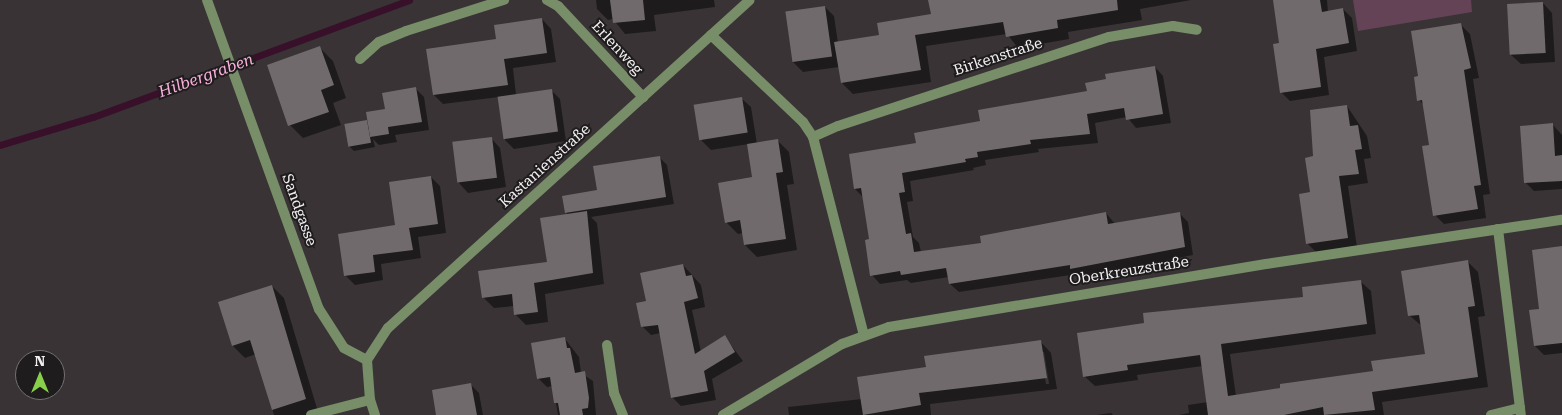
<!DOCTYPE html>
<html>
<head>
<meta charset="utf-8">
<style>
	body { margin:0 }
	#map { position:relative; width:1562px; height:415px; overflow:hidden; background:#393336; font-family:"Roboto Serif",serif }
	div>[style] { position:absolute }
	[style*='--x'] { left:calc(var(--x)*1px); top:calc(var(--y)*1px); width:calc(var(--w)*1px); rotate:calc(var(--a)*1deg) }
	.green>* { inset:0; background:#644356 }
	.shadow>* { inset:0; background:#0007 }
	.stream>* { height:7px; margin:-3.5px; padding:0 3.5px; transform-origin:3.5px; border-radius:3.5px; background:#38102a }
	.building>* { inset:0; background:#706a6d; transform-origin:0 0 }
	.service>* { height:10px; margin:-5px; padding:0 5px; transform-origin:5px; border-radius:5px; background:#778e68 }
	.minor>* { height:10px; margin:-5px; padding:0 5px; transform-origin:5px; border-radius:5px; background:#778e68 }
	span { translate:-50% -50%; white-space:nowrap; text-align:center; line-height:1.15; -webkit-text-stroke:4px #1e1c1d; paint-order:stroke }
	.street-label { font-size:15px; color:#f3eff1 }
	.water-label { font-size:16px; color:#fcb1dc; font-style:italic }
	.north { position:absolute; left:15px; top:350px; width:50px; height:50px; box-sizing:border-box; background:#1e1c1d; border:1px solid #737072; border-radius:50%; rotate:0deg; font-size:14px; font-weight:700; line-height:20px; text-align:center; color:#f3eff1 }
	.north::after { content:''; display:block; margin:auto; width:18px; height:22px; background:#88cf4a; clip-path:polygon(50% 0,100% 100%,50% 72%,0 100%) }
</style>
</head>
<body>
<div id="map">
	<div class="green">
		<div style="clip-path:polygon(1353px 0,1471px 0,1472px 12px,1358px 31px)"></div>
	</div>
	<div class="shadow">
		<div style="clip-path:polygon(596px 0,714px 0,715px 7px,654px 15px,656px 31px,625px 34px,613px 19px,608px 20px,597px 9px)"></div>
		<div style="clip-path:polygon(930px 0,1191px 0,1140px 9px,1142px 20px,1068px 32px,1069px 39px,1018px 48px,1007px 34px,926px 46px,931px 82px,853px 94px,842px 83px,839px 67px,803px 72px,793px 62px,825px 7px,834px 16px,838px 43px,880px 36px,932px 15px)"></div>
		<div style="clip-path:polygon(1274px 0,1327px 0,1328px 12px,1343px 9px,1352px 18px,1357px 51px,1324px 57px,1329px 95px,1290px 101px,1281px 92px,1281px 44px)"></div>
		<div style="clip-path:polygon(1543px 3px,1552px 13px,1555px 62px,1521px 64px,1511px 55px)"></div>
		<div style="clip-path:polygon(542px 19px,551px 29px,556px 62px,513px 68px,516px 95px,551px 90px,560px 99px,566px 141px,514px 149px,505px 140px,499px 97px,443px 104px,434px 95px,497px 40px)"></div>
		<div style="clip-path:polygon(1461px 25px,1470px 34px,1479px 78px,1473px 79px,1490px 194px,1483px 195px,1486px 218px,1444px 224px,1435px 215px,1430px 146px,1424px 105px,1419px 100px,1419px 78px)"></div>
		<div style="clip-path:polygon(320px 48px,333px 61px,346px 98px,333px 103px,341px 125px,303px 138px,290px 125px)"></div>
		<div style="clip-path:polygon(1155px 67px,1163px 76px,1171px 123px,1136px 128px,1127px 117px,1095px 123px,1098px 143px,1038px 149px,1039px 152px,985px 160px,986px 165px,973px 168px,974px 170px,910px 181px,913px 201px,907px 202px,913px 237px,919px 243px,921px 252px,982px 244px,1106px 213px,1115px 224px,1180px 214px,1188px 222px,1193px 255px,1080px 277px,1077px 274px,959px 292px,950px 284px,949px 277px,911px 283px,907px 280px,880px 284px,872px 275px,871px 240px,863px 197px,855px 189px,917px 144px,1088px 92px)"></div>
		<div style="clip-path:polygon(416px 89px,424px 97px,429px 130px,395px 135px,397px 142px,379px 145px,373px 139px,375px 147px,354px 151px,349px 146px,367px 122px,369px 124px)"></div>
		<div style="clip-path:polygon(741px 98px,751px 107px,757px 144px,777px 140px,789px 152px,794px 184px,787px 185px,797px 250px,757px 257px,745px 245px,743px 233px,738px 234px,726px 222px,754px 178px,749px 144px,711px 150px,702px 141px,695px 106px)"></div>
		<div style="clip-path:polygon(1347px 106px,1367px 136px,1371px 158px,1364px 159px,1368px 183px,1348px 186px,1357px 247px,1317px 253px,1307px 243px,1315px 157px)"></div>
		<div style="clip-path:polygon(1553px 125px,1562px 135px,1562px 189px,1534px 191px,1525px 182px)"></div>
		<div style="clip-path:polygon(491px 138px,500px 148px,506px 187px,468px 193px,459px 183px)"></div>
		<div style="clip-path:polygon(659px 157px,667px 165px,674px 204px,591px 217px,597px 223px,604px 284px,545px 294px,548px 322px,526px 325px,515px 314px,514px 306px,494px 308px,483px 297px,548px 263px,568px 215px,566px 212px)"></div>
		<div style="clip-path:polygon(431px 177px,440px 186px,446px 233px,418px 237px,421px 258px,381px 264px,383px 280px,355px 285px,346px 276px,339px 235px,396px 226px)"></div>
		<div style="clip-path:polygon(1562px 247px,1562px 353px,1544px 355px,1535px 346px,1541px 310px)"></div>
		<div style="clip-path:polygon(1468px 262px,1478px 272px,1485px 316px,1478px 317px,1488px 387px,1382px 402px,1384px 415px,1179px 415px,1189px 413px,1188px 405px,1208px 402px,1203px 366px,1137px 375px,1138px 380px,1095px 386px,1084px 376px,1360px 281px,1371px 291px,1376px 334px,1230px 354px,1236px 396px,1374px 372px,1426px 355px,1422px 326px,1410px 316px,1402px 272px)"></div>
		<div style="clip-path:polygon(683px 265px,701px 285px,705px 307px,692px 310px,701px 352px,725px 337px,743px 361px,712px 379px,716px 400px,681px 406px,672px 397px,661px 333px,651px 335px,642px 326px,647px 302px)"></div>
		<div style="clip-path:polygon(272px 286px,284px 298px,319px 415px,274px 415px,256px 354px,245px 358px,233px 346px,219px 303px)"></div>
		<div style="clip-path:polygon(565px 339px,579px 357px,581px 373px,593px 381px,596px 415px,558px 415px,553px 386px,547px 387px,538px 378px)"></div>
		<div style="clip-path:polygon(evenodd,1040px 341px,1051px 353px,1057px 389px,930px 404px,931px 415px,789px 415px,788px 407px,862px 399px,927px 368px,1040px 341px,1041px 352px,1044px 352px,1049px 384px,1046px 384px,1041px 352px)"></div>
		<div style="clip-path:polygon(470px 384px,479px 393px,483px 415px,437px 415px)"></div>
		<div style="clip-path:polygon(1111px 413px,1113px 415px,1096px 415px)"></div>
	</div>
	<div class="stream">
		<div style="--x:0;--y:145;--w:97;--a:-16.8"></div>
		<div style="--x:93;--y:117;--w:337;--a:-20.3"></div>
	</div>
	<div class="building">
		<div style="clip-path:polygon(610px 0,643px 0,645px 20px,613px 23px)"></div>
		<div style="clip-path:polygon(928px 0,1117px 0,1118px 10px,1057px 20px,1058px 28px,1006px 37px,1003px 22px,915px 35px,921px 70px,841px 83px,834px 42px,879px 35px,877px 23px,931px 14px)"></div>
		<div style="clip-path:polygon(1273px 0,1320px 0,1322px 12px,1343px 8px,1349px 43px,1316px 49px,1321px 87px,1280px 93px,1273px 44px,1279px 43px)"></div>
		<div style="left:1543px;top:2px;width:51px;height:36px;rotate:87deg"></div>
		<div style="left:825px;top:6px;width:51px;height:40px;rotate:82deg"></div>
		<div style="clip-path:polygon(542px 18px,547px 53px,504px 59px,508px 85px,433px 95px,426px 49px,496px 39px,494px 25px)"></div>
		<div style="clip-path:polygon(1461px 23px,1471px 68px,1464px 70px,1481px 185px,1474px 186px,1478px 209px,1433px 216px,1422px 146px,1429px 145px,1422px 100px,1417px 101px,1414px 77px,1418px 76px,1411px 31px)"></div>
		<div style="clip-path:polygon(320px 46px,334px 85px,321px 90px,329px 112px,288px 126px,267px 65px)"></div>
		<div style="clip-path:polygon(1155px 66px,1163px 114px,1126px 120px,1124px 108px,1087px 114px,1090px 134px,1030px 140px,1031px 144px,977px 152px,978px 157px,965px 159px,966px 162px,902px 173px,905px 192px,899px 193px,906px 234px,911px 233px,914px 252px,981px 243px,980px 236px,1106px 212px,1108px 224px,1180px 212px,1185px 247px,1070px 269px,1070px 265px,949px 284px,946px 268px,901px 275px,900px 271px,870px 276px,865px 240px,869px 239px,861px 188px,854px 189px,849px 154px,916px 143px,914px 133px,980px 121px,978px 110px,1087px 91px,1085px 83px,1106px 79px,1105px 74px)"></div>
		<div style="clip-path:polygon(416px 87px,422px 122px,388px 127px,389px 134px,370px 137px,366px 112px,385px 109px,382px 93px)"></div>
		<div style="left:552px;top:89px;width:43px;height:55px;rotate:82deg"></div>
		<div style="left:742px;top:97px;width:36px;height:49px;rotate:81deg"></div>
		<div style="clip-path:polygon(1347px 105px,1350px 126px,1358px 125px,1362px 149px,1355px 150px,1359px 174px,1339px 176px,1348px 238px,1306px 244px,1299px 194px,1310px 192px,1305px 158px,1313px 156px,1310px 110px)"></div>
		<div style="left:367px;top:120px;width:23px;height:23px;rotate:80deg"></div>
		<div style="clip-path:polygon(1553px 123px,1555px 156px,1562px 155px,1562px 181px,1524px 183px,1520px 126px)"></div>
		<div style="left:492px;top:137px;width:41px;height:40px;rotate:83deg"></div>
		<div style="clip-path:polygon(778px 139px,783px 172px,776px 173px,786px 239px,744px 245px,740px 220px,725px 223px,718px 183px,752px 177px,747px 144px)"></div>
		<div style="clip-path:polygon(660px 156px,666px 197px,565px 213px,562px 196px,597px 190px,593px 166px)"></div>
		<div style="clip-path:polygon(431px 176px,438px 224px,409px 228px,413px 250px,373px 255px,375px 272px,344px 276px,338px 234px,395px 225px,389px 182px)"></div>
		<div style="clip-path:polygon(587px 211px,593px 273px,534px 283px,538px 312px,514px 315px,512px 294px,482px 298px,478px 271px,547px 262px,540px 218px)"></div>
		<div style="clip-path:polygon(1562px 246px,1562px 343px,1534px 346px,1529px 310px,1539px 309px,1532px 250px)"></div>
		<div style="clip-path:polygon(1468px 260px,1475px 306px,1468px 307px,1478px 377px,1372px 392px,1375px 410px,1324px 415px,1323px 407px,1284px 415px,1208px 415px,1200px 355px,1127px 365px,1128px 370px,1083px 377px,1077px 333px,1144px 323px,1143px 313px,1303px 297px,1302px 287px,1361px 280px,1367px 324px,1221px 344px,1228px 396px,1280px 388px,1280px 384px,1373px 371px,1371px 361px,1425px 354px,1419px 315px,1408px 316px,1401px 271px)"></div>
		<div style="clip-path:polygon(683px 264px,686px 276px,692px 275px,698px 298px,684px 302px,695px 354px,725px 335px,735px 352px,704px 371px,708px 391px,671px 398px,658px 325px,641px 327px,636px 303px,646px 301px,640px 273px)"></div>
		<div style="clip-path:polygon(272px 285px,306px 399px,272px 410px,250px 340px,232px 346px,218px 302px)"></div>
		<div style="clip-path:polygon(565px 337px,567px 348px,570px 348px,575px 373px,585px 371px,589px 398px,588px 408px,582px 409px,583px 415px,560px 415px,558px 403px,554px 403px,550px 377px,537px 379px,531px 343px)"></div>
		<div style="clip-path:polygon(1041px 340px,1047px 378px,919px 393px,921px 405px,863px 415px,857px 377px,926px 367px,924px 356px)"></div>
		<div style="clip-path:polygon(471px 383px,477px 415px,436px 415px,432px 390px)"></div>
	</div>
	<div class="service">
		<div style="--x:311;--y:415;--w:61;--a:-14.3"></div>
	</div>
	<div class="minor">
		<div style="--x:207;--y:0;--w:329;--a:70.1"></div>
		<div style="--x:319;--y:309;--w:46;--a:57.3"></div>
		<div style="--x:344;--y:348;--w:26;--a:28"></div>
		<div style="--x:547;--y:0;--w:13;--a:29"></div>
		<div style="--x:558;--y:6;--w:125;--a:47"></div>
		<div style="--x:711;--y:35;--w:127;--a:43.4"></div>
		<div style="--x:803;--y:122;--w:18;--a:56"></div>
		<div style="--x:813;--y:137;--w:204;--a:75.6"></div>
		<div style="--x:360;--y:59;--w:25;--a:-42"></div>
		<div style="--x:379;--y:42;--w:29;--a:-22"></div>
		<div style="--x:406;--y:31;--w:103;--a:-17.6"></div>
		<div style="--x:813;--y:137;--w:27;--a:-24"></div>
		<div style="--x:838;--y:126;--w:285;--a:-18.2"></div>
		<div style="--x:1109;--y:37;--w:65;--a:-9.8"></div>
		<div style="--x:1173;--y:26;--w:24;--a:9"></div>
		<div style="--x:1498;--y:229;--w:187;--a:83"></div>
		<div style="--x:607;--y:345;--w:49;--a:81.7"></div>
		<div style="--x:614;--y:393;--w:24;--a:68"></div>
		<div style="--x:375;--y:415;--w:16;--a:-108"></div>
		<div style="--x:370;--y:400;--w:40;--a:-94.3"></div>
		<div style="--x:367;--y:360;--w:38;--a:-57"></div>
		<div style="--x:388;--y:328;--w:488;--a:-42.2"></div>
		<div style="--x:723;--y:415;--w:139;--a:-30.8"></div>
		<div style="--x:842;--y:344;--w:50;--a:-19.9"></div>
		<div style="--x:889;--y:327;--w:382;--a:-9.5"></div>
		<div style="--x:1266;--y:264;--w:299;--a:-8.5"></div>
		<div style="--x:1491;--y:415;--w:30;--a:-14"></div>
	</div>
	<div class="street-label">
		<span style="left:617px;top:48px;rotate:47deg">Erlenweg</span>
		<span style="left:998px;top:57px;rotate:-18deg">Birkenstraße</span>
		<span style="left:545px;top:166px;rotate:-42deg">Kastanienstraße</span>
		<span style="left:299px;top:210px;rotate:70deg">Sandgasse</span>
		<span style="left:1129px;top:271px;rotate:-9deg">Oberkreuzstraße</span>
	</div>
	<div class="water-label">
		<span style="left:206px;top:76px;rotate:-20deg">Hilbergraben</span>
	</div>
	<div class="north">N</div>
</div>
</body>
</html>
